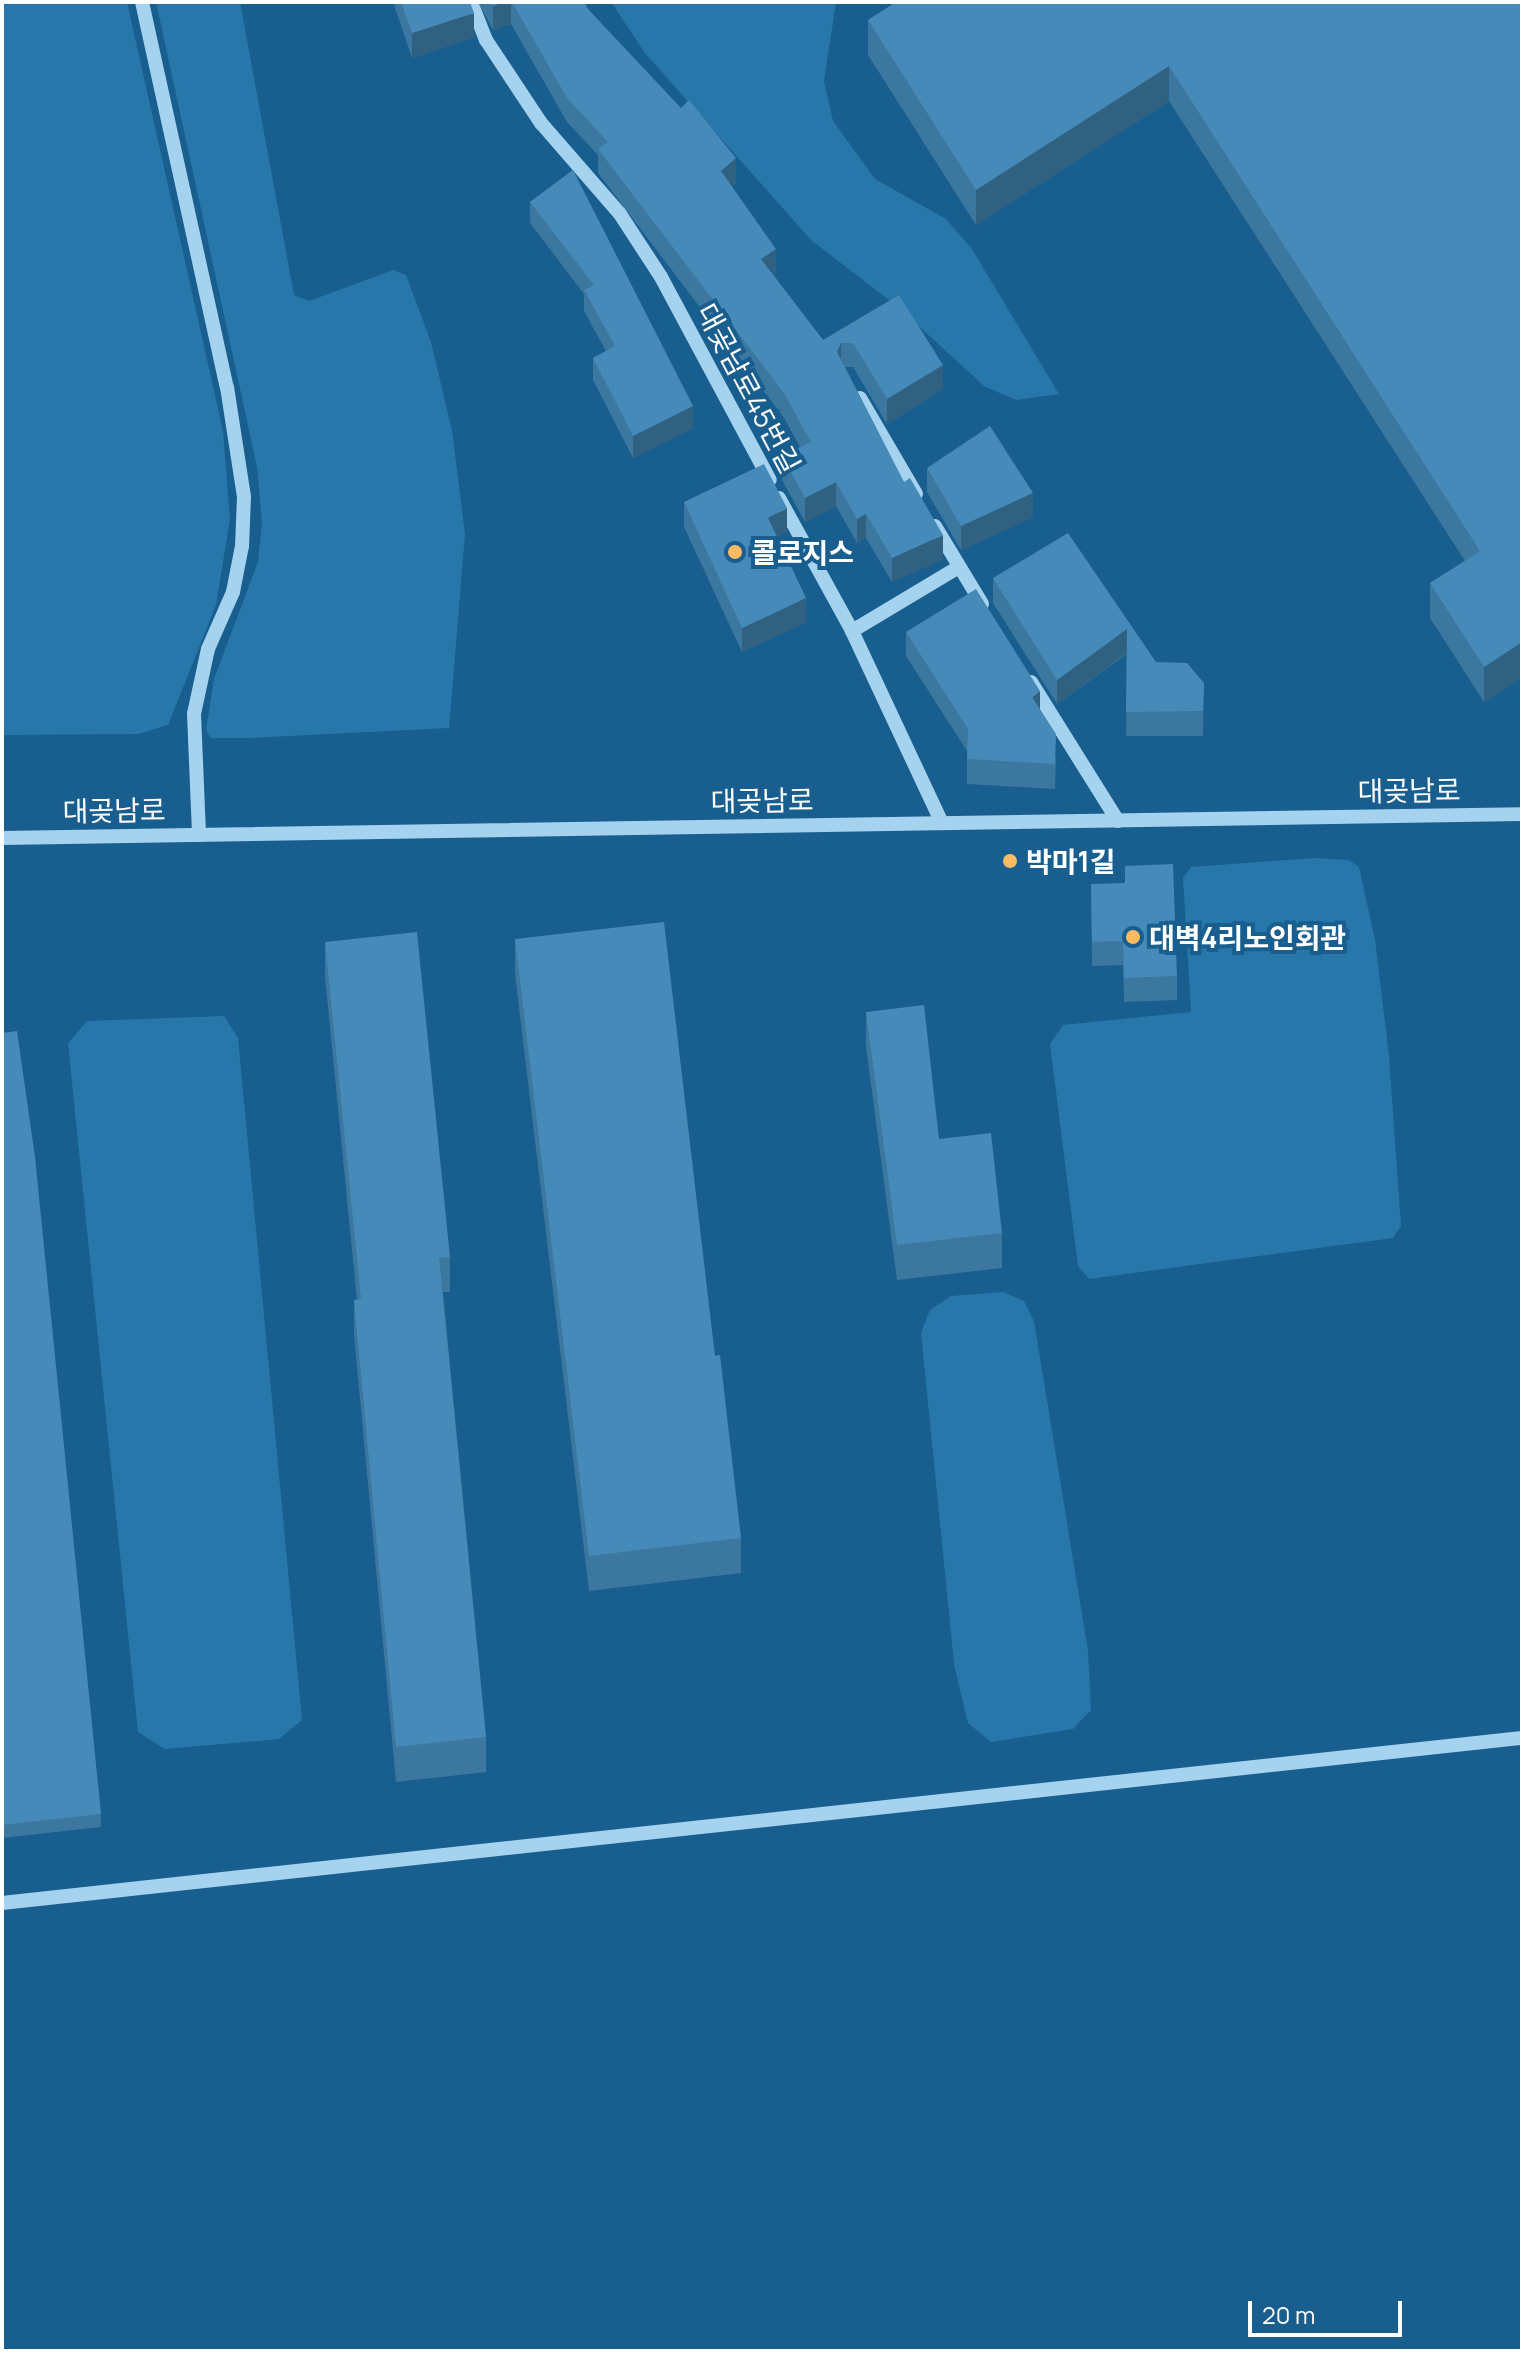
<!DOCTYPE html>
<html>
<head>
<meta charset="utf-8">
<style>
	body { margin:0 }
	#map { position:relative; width:1524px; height:2353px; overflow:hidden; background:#185e8e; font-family:Manrope,"Noto Sans KR",sans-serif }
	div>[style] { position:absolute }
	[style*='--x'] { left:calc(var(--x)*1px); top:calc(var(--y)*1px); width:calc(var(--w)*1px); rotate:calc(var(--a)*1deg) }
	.green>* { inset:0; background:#2877ab }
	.minor>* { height:14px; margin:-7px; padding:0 7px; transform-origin:7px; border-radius:7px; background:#a5d2ef }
	.wall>* { inset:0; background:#3b779e }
	.shaded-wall>* { inset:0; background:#306181 }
	.building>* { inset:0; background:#458ab8 }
	.dots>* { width:22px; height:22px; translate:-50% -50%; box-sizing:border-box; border:4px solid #185e8e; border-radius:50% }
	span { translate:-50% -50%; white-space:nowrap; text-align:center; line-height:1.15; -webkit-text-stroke:8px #185e8e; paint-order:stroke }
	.street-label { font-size:28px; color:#fff }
	.poi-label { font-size:28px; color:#fff; font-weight:700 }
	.left { translate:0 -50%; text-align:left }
	.frame { position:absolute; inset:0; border:4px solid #fff; pointer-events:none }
	.scale { position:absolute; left:1248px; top:2301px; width:154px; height:36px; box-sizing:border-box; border:4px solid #fff; border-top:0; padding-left:10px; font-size:24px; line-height:28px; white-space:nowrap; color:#fff; -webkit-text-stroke:6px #185e8e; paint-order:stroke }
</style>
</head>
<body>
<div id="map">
	<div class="green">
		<div style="clip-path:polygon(2px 2px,127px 2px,223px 431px,230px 519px,216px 605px,168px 725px,139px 734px,2px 735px)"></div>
		<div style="clip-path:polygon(156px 2px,240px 2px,294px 295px,309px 301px,393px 270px,406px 275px,431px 342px,452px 431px,465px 534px,449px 728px,251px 738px,211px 738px,206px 730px,214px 679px,258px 562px,262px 522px,257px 467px)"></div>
		<div style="clip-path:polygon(611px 2px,836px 2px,824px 81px,833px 121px,875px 179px,946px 219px,972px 249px,1059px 394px,1016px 400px,984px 386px,898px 307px,811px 240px,645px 53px)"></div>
		<div style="clip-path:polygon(1314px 858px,1349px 860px,1359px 867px,1375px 940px,1389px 1056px,1401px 1226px,1393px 1238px,1089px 1279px,1078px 1266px,1050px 1044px,1063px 1025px,1191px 1012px,1183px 878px,1191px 867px)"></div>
		<div style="clip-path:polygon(224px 1016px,238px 1038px,302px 1720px,279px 1739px,165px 1749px,138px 1732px,68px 1043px,87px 1021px)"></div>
		<div style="clip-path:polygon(1003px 1292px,1024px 1301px,1034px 1321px,1088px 1651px,1091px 1710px,1073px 1729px,991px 1742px,968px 1723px,954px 1664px,921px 1333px,930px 1310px,951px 1296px)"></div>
	</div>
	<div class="minor">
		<div style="--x:142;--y:2;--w:394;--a:77.6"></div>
		<div style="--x:227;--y:387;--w:111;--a:81.2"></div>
		<div style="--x:244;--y:497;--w:49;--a:92.3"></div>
		<div style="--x:242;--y:546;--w:47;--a:101.1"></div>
		<div style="--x:233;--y:592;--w:62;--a:113.7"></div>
		<div style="--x:208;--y:649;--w:66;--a:102.2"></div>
		<div style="--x:194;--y:714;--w:121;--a:87.6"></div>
		<div style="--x:471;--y:2;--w:41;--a:68.5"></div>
		<div style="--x:486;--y:40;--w:100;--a:56.5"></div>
		<div style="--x:541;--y:123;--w:121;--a:49"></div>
		<div style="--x:620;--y:214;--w:75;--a:56.9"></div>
		<div style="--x:661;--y:277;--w:230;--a:61.8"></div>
		<div style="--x:860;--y:398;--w:111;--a:59.7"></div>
		<div style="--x:779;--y:498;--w:152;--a:61.2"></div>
		<div style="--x:852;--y:631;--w:212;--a:64.9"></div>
		<div style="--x:935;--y:526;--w:91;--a:58.9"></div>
		<div style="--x:852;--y:631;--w:125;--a:-30.9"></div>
		<div style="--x:1031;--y:682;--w:164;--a:58"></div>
		<div style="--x:2;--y:838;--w:1520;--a:-0.9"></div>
		<div style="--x:2;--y:1903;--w:1529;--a:-6.2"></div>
	</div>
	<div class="wall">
		<div style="clip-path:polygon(393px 2px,470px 2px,474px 37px,412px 58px)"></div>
		<div style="clip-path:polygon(478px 2px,585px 2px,587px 8px,736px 183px,732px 186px,776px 273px,773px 275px,823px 340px,899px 295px,943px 389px,887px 424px,853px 367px,845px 367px,943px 559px,892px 582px,866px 538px,857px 543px,836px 506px,805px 522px,782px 480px,782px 456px,800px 447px,784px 418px,598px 173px,598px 155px,567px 122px,511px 24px,493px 30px)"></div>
		<div style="clip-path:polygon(1522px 2px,1522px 677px,1484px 702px,1430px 618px,1430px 583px,1465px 561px,1169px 101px,976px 225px,868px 55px,868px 20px)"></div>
		<div style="clip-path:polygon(573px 170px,693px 428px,633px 458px,593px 380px,593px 358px,606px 351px,584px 311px,584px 294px,530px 223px,530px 202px)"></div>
		<div style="clip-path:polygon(927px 468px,1033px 517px,961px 550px,927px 492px)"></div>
		<div style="clip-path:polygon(684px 502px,787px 532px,777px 537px,806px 622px,742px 652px,684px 527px)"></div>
		<div style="clip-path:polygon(993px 578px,1156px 662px,1204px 683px,1203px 736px,1126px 736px,1127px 654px,1057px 704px,993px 603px)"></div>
		<div style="clip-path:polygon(906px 632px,1040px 710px,1056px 759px,1055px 789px,967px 784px,967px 751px,906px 656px)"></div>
		<div style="clip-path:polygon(1091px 884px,1177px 976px,1177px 1000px,1124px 1002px,1123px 965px,1092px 966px)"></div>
		<div style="clip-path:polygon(515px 939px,715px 1356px,741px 1538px,741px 1573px,589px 1591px,515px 974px)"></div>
		<div style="clip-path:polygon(325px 942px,450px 1257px,450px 1292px,443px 1292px,486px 1737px,486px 1772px,396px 1782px,354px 1335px,354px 1300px,357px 1300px,325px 977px)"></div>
		<div style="clip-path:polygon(866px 1012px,939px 1139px,1002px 1233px,1002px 1268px,897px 1280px,866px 1047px)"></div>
		<div style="clip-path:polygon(2px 1033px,101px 1814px,101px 1827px,2px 1838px)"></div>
	</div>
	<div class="shaded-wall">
		<div style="clip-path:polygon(505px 2px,511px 2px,511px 24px,493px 30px,493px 6px)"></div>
		<div style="clip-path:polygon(474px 13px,474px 37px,412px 58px,412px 33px)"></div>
		<div style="clip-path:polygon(1169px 66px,1169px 101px,976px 225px,976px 190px)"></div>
		<div style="clip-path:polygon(736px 158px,736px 183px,721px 195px,721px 171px)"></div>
		<div style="clip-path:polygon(776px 249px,776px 273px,761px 284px,761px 259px)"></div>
		<div style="clip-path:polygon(841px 343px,841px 367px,837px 352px)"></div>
		<div style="clip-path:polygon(943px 365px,943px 389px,887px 424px,887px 399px)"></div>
		<div style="clip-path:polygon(693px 406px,693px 428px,633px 458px,633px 436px)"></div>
		<div style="clip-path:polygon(836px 482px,836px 506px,805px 522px,805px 498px)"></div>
		<div style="clip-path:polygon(1033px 493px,1033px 517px,961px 550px,961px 526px)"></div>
		<div style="clip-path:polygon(787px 508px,787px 532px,768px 542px,768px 518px)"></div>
		<div style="clip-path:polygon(866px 514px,866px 538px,857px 543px,857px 519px)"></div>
		<div style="clip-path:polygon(943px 535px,943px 559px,892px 582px,892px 558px)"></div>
		<div style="clip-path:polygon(806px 598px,806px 622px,742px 652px,742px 628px)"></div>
		<div style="clip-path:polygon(1127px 629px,1127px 653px,1057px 704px,1057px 680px)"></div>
		<div style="clip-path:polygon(1522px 642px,1522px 677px,1484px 702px,1484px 667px)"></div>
		<div style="clip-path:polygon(1040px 691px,1040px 716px,1032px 697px)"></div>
	</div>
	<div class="building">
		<div style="clip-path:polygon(401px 2px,470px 2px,474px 13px,412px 33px)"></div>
		<div style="clip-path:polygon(491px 2px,505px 2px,493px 6px)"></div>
		<div style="clip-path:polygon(512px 2px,585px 2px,587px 8px,681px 108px,689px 100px,736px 158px,721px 171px,776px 249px,761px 259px,823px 340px,899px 295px,943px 365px,887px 399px,853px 343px,841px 343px,837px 352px,904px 482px,910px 478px,943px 535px,892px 558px,866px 514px,857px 519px,836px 482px,805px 498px,782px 456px,811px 442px,784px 393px,598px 149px,608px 142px,567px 98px)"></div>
		<div style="clip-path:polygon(896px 2px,1522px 2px,1522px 642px,1484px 667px,1430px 583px,1480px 551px,1169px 66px,976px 190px,868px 20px)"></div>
		<div style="clip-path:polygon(573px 170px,693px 406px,633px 436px,593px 358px,615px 346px,584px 290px,594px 285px,530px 202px)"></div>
		<div style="clip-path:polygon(990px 426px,1033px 493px,961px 526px,927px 468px)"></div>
		<div style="clip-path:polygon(764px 464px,787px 508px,768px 518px,806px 598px,742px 628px,684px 502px)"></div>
		<div style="clip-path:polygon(1068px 533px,1156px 662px,1187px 663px,1204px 683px,1203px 711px,1126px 712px,1127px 629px,1057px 680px,993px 578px)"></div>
		<div style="clip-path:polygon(976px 589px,1040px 691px,1032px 697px,1056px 734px,1055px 764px,967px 759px,968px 729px,906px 632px)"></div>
		<div style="clip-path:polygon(1173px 864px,1177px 976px,1124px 978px,1123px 941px,1092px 942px,1091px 884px,1125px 883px,1125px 866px)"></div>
		<div style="clip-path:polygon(664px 922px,715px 1356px,720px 1355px,741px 1538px,589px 1556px,515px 939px)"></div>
		<div style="clip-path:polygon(417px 932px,450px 1257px,439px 1258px,486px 1737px,396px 1747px,354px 1300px,361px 1299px,325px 942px)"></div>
		<div style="clip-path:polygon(924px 1005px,939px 1139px,991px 1133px,1002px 1233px,897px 1245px,866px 1012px)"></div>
		<div style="clip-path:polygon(17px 1031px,35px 1157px,101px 1814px,2px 1825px,2px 1033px)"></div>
	</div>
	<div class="dots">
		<div style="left:735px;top:552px;background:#ffba62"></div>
		<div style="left:1010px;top:861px;background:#ffba62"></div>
		<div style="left:1133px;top:937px;background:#ffba62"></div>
	</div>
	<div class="street-label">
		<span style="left:749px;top:388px;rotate:62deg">대곶남로45번길</span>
		<span style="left:1409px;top:790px;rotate:-1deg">대곶남로</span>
		<span style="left:762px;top:800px;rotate:-1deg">대곶남로</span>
		<span style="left:114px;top:810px;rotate:-1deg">대곶남로</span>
	</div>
	<div class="poi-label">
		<span class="left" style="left:751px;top:552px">콜로지스</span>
		<span class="left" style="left:1026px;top:861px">박마1길</span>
		<span class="left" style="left:1149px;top:937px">대벽4리노인회관</span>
	</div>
	<div class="frame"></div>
	<div class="scale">20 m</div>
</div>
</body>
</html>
